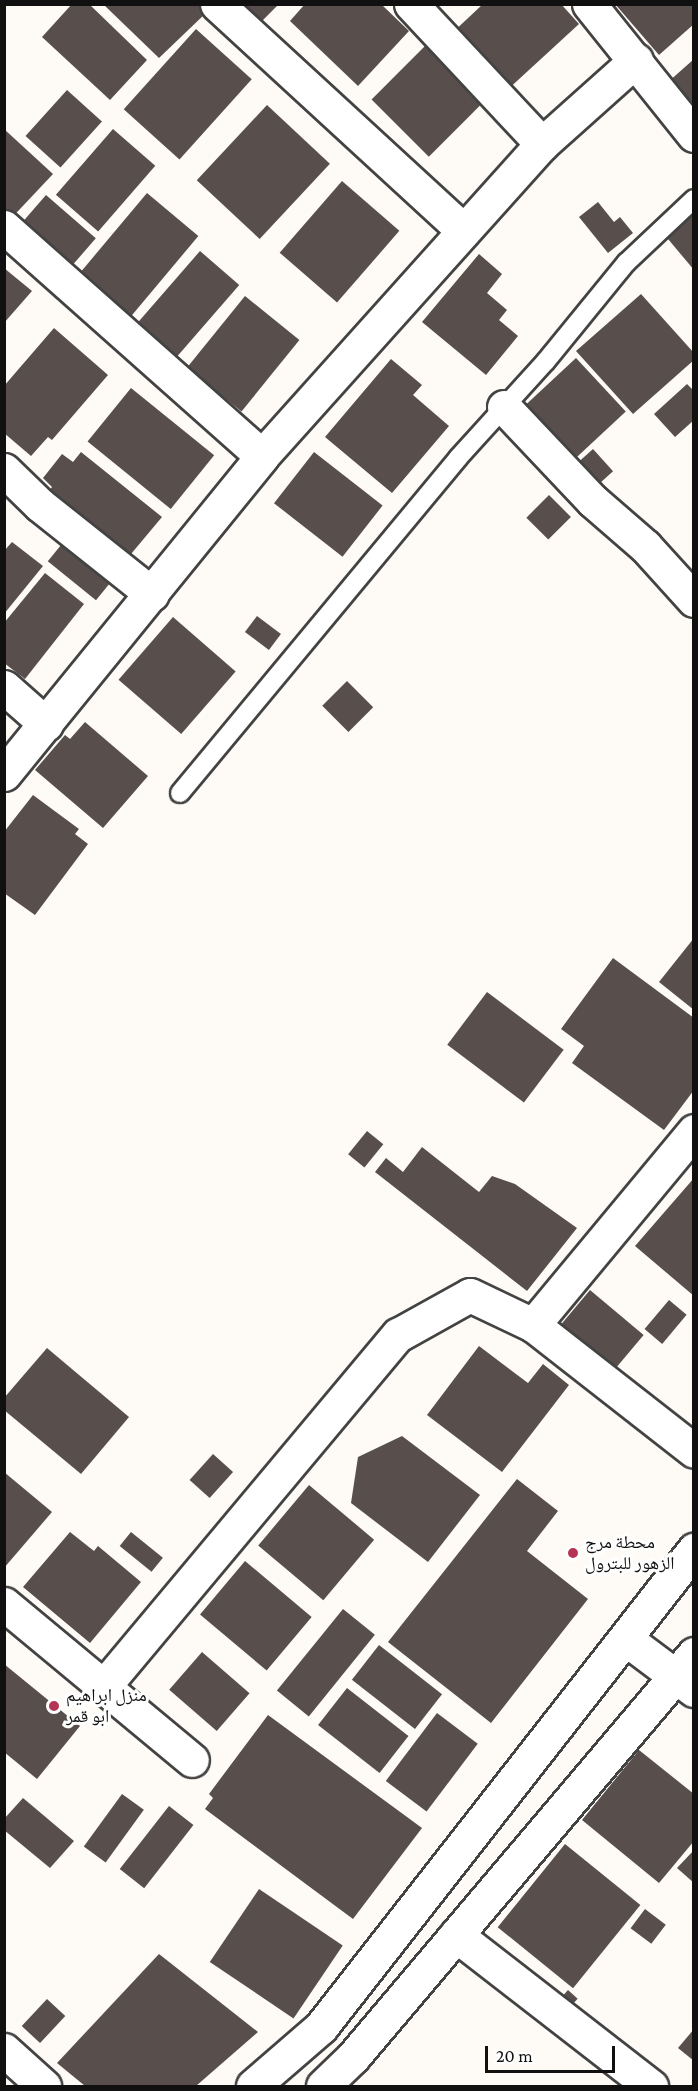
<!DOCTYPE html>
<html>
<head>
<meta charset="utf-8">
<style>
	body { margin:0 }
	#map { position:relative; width:698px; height:2091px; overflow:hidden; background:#fefaf5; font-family:"Crimson Pro","Noto Naskh Arabic",serif }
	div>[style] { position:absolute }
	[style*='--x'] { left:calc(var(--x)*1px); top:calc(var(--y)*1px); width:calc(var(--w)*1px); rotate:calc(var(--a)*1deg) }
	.building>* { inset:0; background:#584f4d; transform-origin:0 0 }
	.roads { filter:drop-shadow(2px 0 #434343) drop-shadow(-2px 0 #434343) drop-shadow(0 2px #434343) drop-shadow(0 -2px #434343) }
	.lane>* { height:18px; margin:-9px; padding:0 9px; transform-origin:9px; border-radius:9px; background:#fff }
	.street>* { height:33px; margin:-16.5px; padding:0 16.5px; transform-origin:16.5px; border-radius:16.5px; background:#fff }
	.dots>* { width:16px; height:16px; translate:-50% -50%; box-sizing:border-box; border:3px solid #fff; border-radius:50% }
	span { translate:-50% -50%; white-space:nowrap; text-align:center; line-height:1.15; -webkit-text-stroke:6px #fff; paint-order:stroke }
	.poi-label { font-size:18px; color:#101010 }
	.left { translate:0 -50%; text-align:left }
	.frame { position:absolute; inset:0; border:6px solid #101010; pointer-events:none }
	.scale { position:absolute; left:485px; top:2046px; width:130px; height:27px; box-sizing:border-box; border:3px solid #101010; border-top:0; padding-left:8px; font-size:18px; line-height:21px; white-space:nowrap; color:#101010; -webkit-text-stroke:4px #fff; paint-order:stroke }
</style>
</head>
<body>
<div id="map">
	<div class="building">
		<div style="clip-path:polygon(72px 4px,89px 4px,147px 60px,110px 100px,42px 37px)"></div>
		<div style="clip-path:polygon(103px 4px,199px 4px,207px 12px,159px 58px)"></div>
		<div style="clip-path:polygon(305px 4px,381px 4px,409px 31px,358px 86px,290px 21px)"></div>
		<div style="clip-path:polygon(483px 4px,561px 4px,579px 24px,504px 93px,450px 35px)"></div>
		<div style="clip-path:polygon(615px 4px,694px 4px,694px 24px,659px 55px)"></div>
		<div style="clip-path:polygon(237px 5px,278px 5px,258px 25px)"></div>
		<div style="left:196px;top:29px;width:75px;height:108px;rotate:42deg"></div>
		<div style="left:426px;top:45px;width:81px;height:77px;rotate:45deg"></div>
		<div style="clip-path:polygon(694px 59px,694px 111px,667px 83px)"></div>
		<div style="left:67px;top:90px;width:47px;height:62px;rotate:42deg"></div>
		<div style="left:267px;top:105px;width:86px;height:103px;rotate:43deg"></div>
		<div style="clip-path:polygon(4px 129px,53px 174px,4px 226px)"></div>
		<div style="left:113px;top:129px;width:56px;height:87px;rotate:41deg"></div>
		<div style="left:342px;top:181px;width:76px;height:95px;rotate:41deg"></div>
		<div style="left:147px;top:193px;width:67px;height:117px;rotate:40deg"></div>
		<div style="left:46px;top:195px;width:66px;height:41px;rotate:41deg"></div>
		<div style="clip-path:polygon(598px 202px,614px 222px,620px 217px,633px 233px,608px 253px,579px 217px)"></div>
		<div style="clip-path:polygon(694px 208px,694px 270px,663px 233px)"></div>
		<div style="left:200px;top:251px;width:52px;height:103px;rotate:41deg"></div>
		<div style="clip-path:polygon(479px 254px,502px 274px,487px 293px,507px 310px,499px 320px,518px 336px,486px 375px,422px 322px)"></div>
		<div style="clip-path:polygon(4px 268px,32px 291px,4px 323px)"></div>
		<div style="clip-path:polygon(641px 294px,694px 353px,694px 360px,633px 414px,576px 351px)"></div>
		<div style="left:245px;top:296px;width:70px;height:92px;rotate:39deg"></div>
		<div style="clip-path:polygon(54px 328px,108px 375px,52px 440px,48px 437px,31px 456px,4px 433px,4px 386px)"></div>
		<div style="left:576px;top:358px;width:73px;height:69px;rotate:47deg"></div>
		<div style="clip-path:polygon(391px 359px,422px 385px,413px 395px,449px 426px,392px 493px,325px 437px)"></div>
		<div style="clip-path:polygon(687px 384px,694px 391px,694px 420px,675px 437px,654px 414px)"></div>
		<div style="left:131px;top:388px;width:107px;height:69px;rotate:39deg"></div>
		<div style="left:593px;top:449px;width:30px;height:27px;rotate:48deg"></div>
		<div style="clip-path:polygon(81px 452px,162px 517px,126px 560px,46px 495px,52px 487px,43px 478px,62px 454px,73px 462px)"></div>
		<div style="left:314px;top:452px;width:87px;height:65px;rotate:38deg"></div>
		<div style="left:549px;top:495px;width:31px;height:32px;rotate:45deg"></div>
		<div style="clip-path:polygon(12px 542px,43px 566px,4px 614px,4px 551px)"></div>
		<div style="left:61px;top:545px;width:62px;height:21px;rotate:39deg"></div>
		<div style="clip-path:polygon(45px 573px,84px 604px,25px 679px,4px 663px,4px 623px)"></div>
		<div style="left:257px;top:616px;width:30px;height:20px;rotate:37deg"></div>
		<div style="left:173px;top:617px;width:83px;height:83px;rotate:41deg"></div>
		<div style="left:347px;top:681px;width:37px;height:35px;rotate:45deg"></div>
		<div style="clip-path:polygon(85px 722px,148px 776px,103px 828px,35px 770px,65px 735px,70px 739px)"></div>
		<div style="clip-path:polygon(33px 795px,79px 829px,75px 834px,88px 844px,35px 915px,4px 893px,4px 832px)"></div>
		<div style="clip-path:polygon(694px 938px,694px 1010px,659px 982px)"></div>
		<div style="clip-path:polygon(613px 958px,694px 1018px,694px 1090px,664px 1130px,572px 1063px,584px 1046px,561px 1029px)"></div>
		<div style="left:487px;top:992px;width:96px;height:66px;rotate:37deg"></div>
		<div style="left:367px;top:1131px;width:21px;height:30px;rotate:39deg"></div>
		<div style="clip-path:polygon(422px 1147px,479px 1192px,492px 1176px,515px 1184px,577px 1228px,527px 1291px,375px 1172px,386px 1158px,403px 1172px)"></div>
		<div style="clip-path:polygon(694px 1178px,694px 1296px,635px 1246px)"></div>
		<div style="left:590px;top:1290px;width:70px;height:48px;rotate:40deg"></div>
		<div style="left:669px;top:1300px;width:23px;height:38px;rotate:40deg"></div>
		<div style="clip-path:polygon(479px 1346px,528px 1383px,543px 1364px,569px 1385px,502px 1472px,427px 1415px)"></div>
		<div style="clip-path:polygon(47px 1348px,129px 1417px,81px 1474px,4px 1410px,4px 1398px)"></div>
		<div style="clip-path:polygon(402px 1436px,480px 1495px,428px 1562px,351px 1503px,358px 1457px)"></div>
		<div style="left:213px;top:1454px;width:27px;height:35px;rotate:42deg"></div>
		<div style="clip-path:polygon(4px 1472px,52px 1512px,4px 1568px)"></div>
		<div style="clip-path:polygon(517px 1479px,558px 1511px,527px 1551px,588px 1599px,491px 1723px,388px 1642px)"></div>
		<div style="left:309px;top:1485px;width:85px;height:79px;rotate:40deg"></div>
		<div style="clip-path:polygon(70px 1532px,94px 1551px,98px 1546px,141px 1582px,90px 1643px,23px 1587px)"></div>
		<div style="left:131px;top:1532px;width:41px;height:18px;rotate:39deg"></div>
		<div style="left:245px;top:1561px;width:87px;height:70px;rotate:40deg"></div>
		<div style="left:343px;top:1609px;width:41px;height:105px;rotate:39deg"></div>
		<div style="left:379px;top:1645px;width:80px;height:44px;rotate:38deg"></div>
		<div style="left:202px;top:1652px;width:63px;height:50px;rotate:41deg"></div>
		<div style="clip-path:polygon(4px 1664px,80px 1726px,37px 1779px,4px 1752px)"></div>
		<div style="left:347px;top:1688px;width:78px;height:47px;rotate:38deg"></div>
		<div style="left:437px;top:1713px;width:51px;height:85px;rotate:37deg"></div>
		<div style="clip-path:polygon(268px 1715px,422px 1828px,353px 1919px,205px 1809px,213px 1798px,209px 1794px)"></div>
		<div style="clip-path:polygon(639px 1750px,694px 1794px,694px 1841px,659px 1883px,582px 1820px)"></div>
		<div style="left:122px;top:1794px;width:27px;height:65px;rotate:36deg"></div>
		<div style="clip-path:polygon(23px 1798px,74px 1841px,50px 1868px,4px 1830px,4px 1819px)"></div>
		<div style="left:169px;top:1806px;width:31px;height:80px;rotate:38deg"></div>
		<div style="left:565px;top:1844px;width:97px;height:107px;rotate:39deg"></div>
		<div style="clip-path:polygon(694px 1850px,694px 1883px,677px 1868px)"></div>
		<div style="left:259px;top:1889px;width:101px;height:88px;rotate:34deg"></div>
		<div style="left:645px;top:1909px;width:26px;height:24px;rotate:37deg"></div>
		<div style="clip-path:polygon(159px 1954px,258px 2032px,196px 2086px,85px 2086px,57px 2063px)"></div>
		<div style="left:568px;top:1990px;width:13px;height:15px;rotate:42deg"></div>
		<div style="left:47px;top:1999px;width:25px;height:37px;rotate:43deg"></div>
		<div style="clip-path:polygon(694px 2029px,694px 2061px,678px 2048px)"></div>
	</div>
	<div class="roads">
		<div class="lane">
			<div style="--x:180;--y:793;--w:435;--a:-50.3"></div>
			<div style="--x:458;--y:458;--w:131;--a:-47.8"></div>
			<div style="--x:546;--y:361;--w:127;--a:-50.8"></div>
			<div style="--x:626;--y:263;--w:93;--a:-43.3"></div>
		</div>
		<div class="street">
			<div style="--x:217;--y:4;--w:335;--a:42.6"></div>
			<div style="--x:411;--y:4;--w:192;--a:46.9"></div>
			<div style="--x:589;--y:4;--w:168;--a:51.3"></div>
			<div style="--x:4;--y:227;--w:345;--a:41.6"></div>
			<div style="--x:504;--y:407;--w:129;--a:46.6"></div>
			<div style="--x:593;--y:501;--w:69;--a:40.9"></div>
			<div style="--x:645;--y:546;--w:73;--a:47.8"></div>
			<div style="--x:4;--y:470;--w:50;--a:44.2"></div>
			<div style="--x:40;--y:505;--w:143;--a:38.5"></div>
			<div style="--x:4;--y:687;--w:56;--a:41.4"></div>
			<div style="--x:4;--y:774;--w:409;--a:-50.9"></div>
			<div style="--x:262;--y:456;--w:419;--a:-48.1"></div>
			<div style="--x:542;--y:144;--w:126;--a:-41.8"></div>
			<div style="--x:533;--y:1325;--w:252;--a:-50.3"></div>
			<div style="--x:4;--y:1604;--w:244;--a:39.7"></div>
			<div style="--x:626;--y:1639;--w:85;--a:36.9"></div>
			<div style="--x:104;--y:1686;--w:458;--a:-50.1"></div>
			<div style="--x:398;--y:1335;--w:82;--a:-29.1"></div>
			<div style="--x:470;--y:1295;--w:70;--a:25.5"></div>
			<div style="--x:533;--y:1325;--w:204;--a:38"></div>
			<div style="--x:456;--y:1935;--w:247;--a:37.8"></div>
			<div style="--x:4;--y:2050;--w:54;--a:42"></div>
			<div style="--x:253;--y:2086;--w:90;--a:-40.9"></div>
			<div style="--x:321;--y:2027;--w:606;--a:-51.98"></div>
			<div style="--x:323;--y:2086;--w:42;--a:-44"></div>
			<div style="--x:353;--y:2057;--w:528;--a:-49.76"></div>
		</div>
	</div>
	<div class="dots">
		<div style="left:573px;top:1553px;background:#b53455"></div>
		<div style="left:54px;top:1706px;background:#b53455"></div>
	</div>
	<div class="poi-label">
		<span class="left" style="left:585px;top:1553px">محطة مرج<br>الزهور للبترول</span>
		<span class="left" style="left:66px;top:1706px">منزل ابراهيم<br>ابو قمر</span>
	</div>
	<div class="frame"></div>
	<div class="scale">20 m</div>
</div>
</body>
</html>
